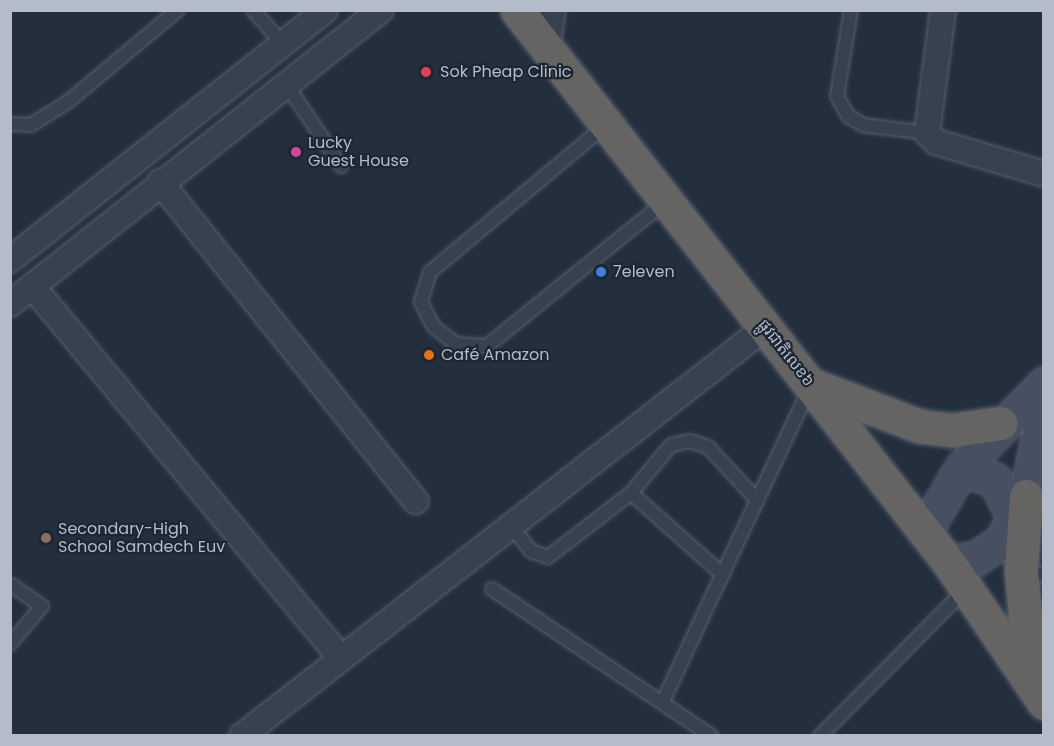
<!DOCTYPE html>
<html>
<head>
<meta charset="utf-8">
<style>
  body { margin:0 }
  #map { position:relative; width:1054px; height:746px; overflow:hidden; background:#242f3e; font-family:Poppins,"Noto Sans Khmer",sans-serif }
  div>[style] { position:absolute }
  .roads { filter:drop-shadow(0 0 2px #565f6c) drop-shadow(0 0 2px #565f6c) }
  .service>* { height:12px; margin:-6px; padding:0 6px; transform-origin:6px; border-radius:6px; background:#38414e }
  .minor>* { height:24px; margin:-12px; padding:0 12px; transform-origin:12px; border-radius:12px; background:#38414e }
  .secondary>* { height:33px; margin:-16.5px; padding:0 16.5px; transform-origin:16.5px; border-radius:16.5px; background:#465061 }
  .trunk>* { height:33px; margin:-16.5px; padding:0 16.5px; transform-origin:16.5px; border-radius:16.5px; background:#656462 }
  .dots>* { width:16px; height:16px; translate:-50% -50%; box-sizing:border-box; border:3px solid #1d2633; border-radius:50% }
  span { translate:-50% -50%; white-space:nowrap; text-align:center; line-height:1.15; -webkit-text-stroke:4.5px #1d2633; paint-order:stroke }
  .poi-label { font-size:16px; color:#b4bcc9 }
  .left { translate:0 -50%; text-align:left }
  .street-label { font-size:16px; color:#b4bcc9 }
  .frame { position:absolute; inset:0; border:12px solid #b4bcc9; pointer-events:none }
</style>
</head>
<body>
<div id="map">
  <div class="roads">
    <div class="service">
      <i style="left:253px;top:10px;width:45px;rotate:48.6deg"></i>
      <i style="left:851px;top:10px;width:87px;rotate:99.2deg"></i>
      <i style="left:837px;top:96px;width:23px;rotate:61deg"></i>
      <i style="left:848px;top:116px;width:17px;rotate:31deg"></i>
      <i style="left:863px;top:125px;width:64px;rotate:7.1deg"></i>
      <i style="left:286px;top:84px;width:99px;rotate:56.1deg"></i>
      <i style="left:10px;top:124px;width:21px;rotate:3deg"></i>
      <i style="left:31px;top:125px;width:45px;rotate:-32.3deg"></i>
      <i style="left:69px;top:101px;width:142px;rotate:-39.9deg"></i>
      <i style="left:606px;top:125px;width:229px;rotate:140.1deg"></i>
      <i style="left:430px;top:272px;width:31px;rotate:107deg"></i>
      <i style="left:421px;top:302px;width:28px;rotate:63deg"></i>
      <i style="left:434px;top:327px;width:28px;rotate:38deg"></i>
      <i style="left:456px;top:344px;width:31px;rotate:4deg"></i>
      <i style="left:487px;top:346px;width:229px;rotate:-39deg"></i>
      <i style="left:631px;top:493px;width:123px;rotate:41.7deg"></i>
      <i style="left:509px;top:523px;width:36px;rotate:52deg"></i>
      <i style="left:531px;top:551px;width:18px;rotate:19deg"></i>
      <i style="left:548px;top:557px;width:105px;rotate:-37.6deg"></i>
      <i style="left:631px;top:493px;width:62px;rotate:-50.2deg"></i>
      <i style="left:671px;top:445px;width:19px;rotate:-12deg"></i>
      <i style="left:690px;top:441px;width:19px;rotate:18deg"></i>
      <i style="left:708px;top:447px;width:72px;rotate:47.2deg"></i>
      <i style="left:1022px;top:570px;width:23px;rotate:13deg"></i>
      <i style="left:10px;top:584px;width:39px;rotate:35deg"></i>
      <i style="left:42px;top:606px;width:50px;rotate:130.1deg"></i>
      <i style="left:492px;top:589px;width:265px;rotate:33.8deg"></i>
      <i style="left:664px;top:699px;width:344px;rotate:-64.9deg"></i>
      <i style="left:820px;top:736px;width:204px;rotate:-45.2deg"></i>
    </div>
    <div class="minor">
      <i style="left:943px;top:10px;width:124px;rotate:97.4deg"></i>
      <i style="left:927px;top:133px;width:13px;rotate:45deg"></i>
      <i style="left:936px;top:142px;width:113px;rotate:16.5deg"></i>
      <i style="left:547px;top:48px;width:38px;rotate:-81deg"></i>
      <i style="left:160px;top:182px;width:409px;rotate:51.3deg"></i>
      <i style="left:10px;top:260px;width:402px;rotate:-38.4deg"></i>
      <i style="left:32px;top:286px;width:484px;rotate:50.3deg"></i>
      <i style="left:10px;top:304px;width:473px;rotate:-38.4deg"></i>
      <i style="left:242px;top:736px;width:665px;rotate:-37.97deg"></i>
    </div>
    <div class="secondary">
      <i style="left:961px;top:469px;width:36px;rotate:18deg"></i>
      <i style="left:995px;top:480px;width:44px;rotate:62.9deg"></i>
      <i style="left:924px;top:532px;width:73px;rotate:-59.6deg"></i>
      <i style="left:961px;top:469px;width:119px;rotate:-45.7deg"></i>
      <i style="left:949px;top:563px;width:27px;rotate:-10deg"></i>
      <i style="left:976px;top:558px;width:30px;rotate:-33deg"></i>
      <i style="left:1001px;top:542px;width:52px;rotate:-61.5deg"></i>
      <i style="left:1026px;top:496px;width:86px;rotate:-77.9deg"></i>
    </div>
    <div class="trunk">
      <i style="left:517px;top:10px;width:702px;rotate:52deg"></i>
      <i style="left:949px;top:563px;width:169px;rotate:55.8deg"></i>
      <i style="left:812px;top:385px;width:115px;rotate:21deg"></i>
      <i style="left:919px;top:426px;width:33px;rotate:7deg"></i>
      <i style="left:952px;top:430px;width:49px;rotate:-8.1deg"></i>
      <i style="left:1026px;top:496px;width:74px;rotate:93.9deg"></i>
      <i style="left:1021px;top:570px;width:109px;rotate:84.8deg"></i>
    </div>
  </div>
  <div class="dots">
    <i style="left:426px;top:72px;background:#e0444e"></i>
    <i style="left:296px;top:152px;background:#d1479c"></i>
    <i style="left:601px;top:272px;background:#3f7fe0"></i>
    <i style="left:429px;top:355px;background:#e8710a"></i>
    <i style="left:46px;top:538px;background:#8d6e63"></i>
  </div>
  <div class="poi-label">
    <span class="left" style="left:440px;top:72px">Sok Pheap Clinic</span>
    <span class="left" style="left:308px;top:152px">Lucky<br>Guest House</span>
    <span class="left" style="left:613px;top:272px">7eleven</span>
    <span class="left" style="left:441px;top:355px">Café Amazon</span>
    <span class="left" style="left:58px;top:538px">Secondary-High<br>School Samdech Euv</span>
  </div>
  <div class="street-label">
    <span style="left:786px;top:353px;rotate:52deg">ផ្លូវជាតិលេខ៦</span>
  </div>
  <div class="frame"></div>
</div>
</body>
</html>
